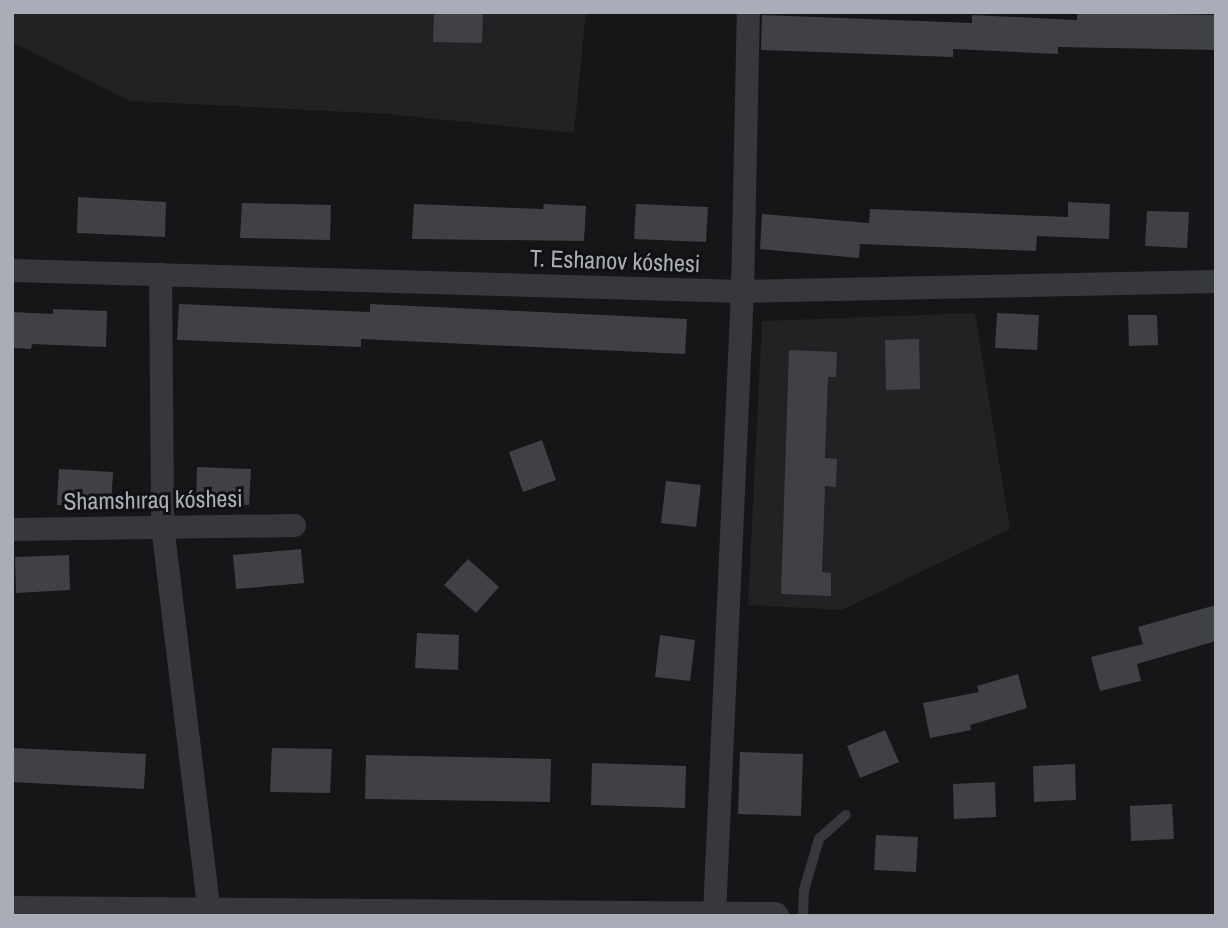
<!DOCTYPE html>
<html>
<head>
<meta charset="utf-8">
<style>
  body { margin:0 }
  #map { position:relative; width:1228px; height:928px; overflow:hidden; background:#161618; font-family:"Archivo Narrow",sans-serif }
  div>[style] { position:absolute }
  .built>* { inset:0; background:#222225 }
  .building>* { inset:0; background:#404145 }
  .service>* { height:10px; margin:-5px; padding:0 5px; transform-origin:5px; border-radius:5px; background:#37383d }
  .minor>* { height:23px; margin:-11.5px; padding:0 11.5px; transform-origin:11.5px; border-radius:11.5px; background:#37383d }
  .tertiary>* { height:28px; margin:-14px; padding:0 14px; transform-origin:14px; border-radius:14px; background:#37383d }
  span { translate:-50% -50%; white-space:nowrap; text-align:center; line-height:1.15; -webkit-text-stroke:6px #111113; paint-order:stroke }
  .street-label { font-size:24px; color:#a8adb8 }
  .frame { position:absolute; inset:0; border:14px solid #a8adb8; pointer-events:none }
</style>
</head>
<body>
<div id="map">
  <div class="built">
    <i style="clip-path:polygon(12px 12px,586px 12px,574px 133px,388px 114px,130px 101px,12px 42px)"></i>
    <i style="clip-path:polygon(975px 313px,1010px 529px,842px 610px,748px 605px,762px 321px)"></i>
  </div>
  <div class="building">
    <i style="clip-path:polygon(434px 12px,483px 12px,482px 43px,433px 42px)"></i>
    <i style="clip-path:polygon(1077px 12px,1216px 15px,1216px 50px,1058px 47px,1058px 54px,953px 49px,953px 57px,761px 50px,762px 15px,972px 23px,972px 15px,1077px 20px)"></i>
    <i style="clip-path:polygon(78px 197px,166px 202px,165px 237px,77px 233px)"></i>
    <i style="clip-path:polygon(1068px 202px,1110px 204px,1109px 239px,1037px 236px,1036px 251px,860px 244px,859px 258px,760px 249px,762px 214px,869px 223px,870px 209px,1068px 217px)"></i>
    <i style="clip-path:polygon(242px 203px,331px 205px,330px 240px,240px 238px)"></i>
    <i style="clip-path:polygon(414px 204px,543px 209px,544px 204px,586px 206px,584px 241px,412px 239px)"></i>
    <i style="clip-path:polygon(636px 204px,708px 207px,706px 242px,634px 239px)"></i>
    <i style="clip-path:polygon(1147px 211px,1189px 212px,1187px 248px,1145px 246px)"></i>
    <i style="clip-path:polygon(179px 304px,370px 312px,370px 304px,687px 319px,685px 354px,361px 339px,361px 347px,177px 340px)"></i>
    <i style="clip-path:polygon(53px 309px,107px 311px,106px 347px,32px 344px,31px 349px,12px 348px,12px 312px,53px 314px)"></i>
    <i style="clip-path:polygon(997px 313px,1039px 315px,1037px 350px,995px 348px)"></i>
    <i style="clip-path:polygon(1128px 315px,1157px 315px,1158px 345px,1129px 346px)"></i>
    <i style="clip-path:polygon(919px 339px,920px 389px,886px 390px,885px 340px)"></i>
    <i style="clip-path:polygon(789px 350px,837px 352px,836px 377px,828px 377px,825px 458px,837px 459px,836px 487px,825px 486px,822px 572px,831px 573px,831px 596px,781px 594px)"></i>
    <i style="clip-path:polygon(542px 440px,556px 480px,523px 492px,509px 452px)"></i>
    <i style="clip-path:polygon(197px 467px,251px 469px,249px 505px,196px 503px)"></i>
    <i style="clip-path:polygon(59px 469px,113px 472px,111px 507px,57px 505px)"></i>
    <i style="clip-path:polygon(666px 481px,701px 485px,696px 527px,661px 523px)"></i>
    <i style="clip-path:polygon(301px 549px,304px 583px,236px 589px,233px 555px)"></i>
    <i style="clip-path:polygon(69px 555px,70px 590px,16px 593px,15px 557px)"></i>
    <i style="clip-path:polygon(468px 559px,499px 587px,476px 613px,444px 585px)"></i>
    <i style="clip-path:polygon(1216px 605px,1216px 641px,1137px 664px,1141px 681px,1100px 691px,1091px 657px,1143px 644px,1138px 627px)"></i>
    <i style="clip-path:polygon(417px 633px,459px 635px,458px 670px,415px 668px)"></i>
    <i style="clip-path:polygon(660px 635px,695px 640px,690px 681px,655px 677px)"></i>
    <i style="clip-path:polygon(1018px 674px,1027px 708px,970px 725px,971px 730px,930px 738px,923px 703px,979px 692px,977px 686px)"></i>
    <i style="clip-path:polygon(885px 730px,899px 762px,860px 778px,847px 746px)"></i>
    <i style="clip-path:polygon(12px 748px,146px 754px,144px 789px,12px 782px)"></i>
    <i style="clip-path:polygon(272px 748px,332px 749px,330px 793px,270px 792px)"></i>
    <i style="clip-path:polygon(740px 752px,803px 754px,801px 816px,738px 814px)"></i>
    <i style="clip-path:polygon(366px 755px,551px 759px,550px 802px,365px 799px)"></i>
    <i style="clip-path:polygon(592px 763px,686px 766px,685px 808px,591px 805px)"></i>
    <i style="clip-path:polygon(1075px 764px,1076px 800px,1034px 802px,1033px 766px)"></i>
    <i style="clip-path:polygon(995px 782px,996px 817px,954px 819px,953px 784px)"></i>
    <i style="clip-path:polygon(1172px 804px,1174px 839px,1131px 841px,1130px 806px)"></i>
    <i style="clip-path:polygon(876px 835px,918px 837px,916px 872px,874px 870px)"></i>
  </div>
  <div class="service">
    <i style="left:803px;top:916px;width:26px;rotate:-88deg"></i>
    <i style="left:804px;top:890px;width:53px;rotate:-73.6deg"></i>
    <i style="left:819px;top:839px;width:36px;rotate:-42deg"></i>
  </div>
  <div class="minor">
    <i style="left:12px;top:270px;width:730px;rotate:1.65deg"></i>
    <i style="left:742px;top:291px;width:474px;rotate:-1.2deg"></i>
    <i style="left:160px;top:274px;width:251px;rotate:89.5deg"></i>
    <i style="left:162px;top:525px;width:394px;rotate:83.1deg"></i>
    <i style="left:12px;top:529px;width:282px;rotate:-0.8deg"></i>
    <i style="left:714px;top:914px;width:624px;rotate:-87.43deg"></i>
    <i style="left:742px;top:291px;width:279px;rotate:-88.8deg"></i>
  </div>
  <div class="tertiary">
    <i style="left:12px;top:910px;width:763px;rotate:0.45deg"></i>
  </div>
  <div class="street-label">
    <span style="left:615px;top:261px;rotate:2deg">T. Eshanov kóshesi</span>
    <span style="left:153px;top:500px;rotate:-1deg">Shamshıraq kóshesi</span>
  </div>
  <div class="frame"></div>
</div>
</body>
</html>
